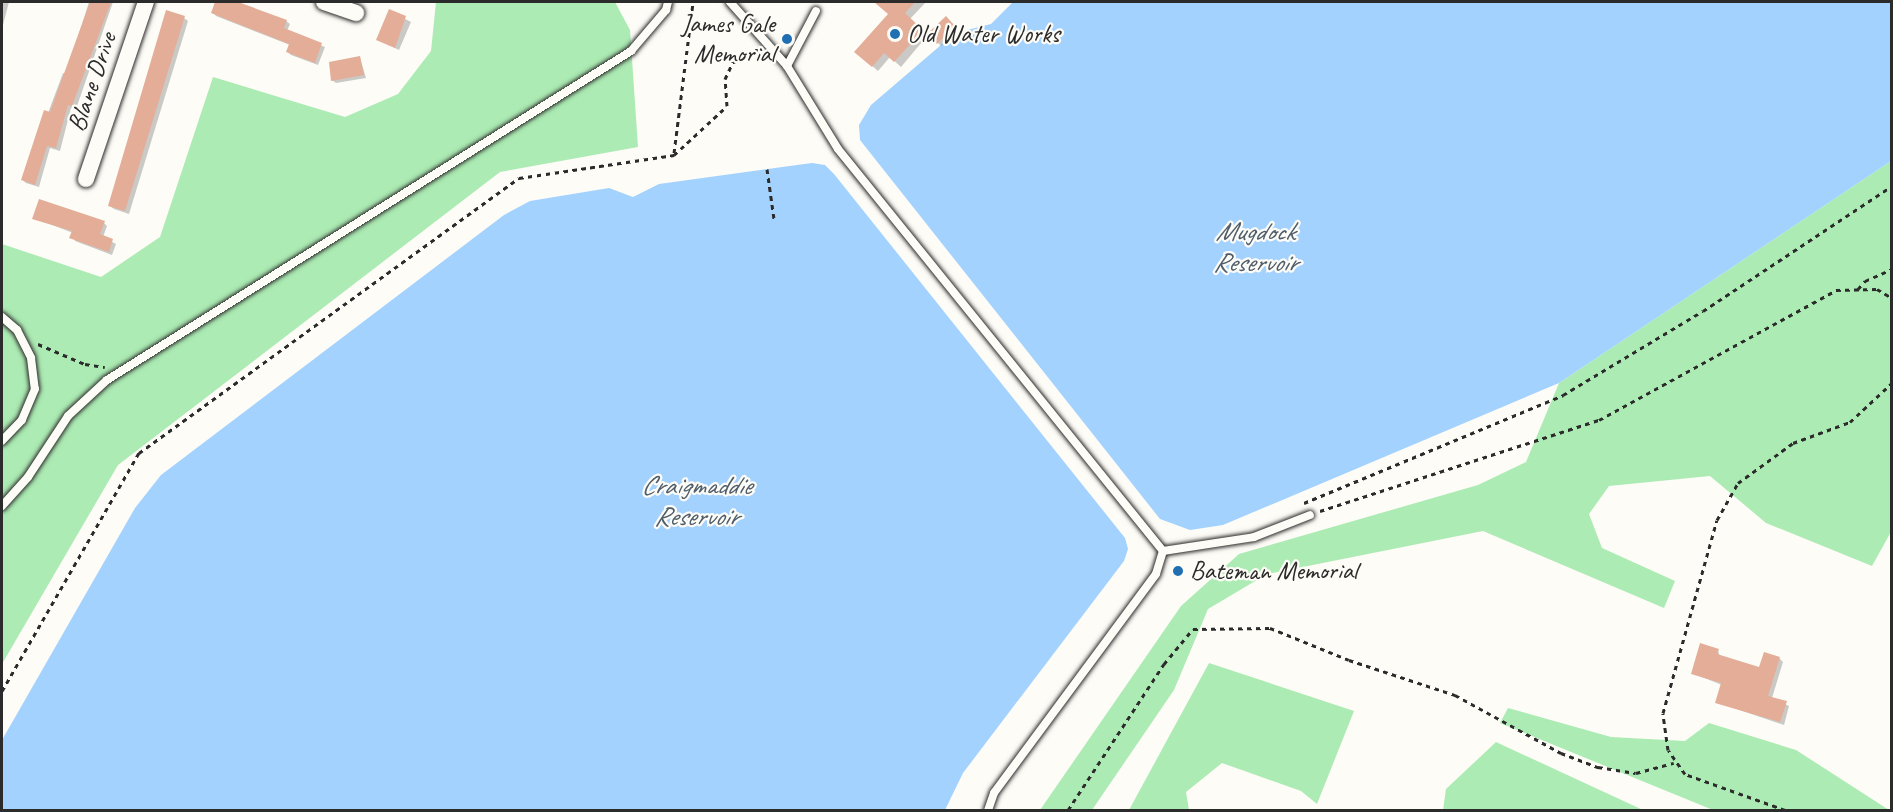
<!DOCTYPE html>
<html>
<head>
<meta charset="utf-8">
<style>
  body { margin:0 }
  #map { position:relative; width:1893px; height:812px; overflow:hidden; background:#fdfcf7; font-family:Caveat,sans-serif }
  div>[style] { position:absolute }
  .green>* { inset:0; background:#acebb3 }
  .water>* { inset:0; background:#a3d2fe }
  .shadow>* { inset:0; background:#0003 }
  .building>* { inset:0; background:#e3ad98 }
  .path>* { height:3px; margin-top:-1.5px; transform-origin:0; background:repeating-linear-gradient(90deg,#2b2b2b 0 4.5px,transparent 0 9px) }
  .roads { filter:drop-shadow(0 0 2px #2b2b2b) drop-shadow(0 0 2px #2b2b2b) }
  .lane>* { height:8px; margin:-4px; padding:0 4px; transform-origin:4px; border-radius:4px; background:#fdfcf7 }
  .street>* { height:16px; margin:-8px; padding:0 8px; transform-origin:8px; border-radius:8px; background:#fdfcf7 }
  .dots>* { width:16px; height:16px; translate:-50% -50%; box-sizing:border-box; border:3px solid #fdfcf7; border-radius:50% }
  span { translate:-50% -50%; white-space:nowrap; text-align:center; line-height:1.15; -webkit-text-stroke:4.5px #fdfcf7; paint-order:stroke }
  .poi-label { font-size:26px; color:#2b2b2b }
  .right { translate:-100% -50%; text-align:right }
  .left { translate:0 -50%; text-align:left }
  .street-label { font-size:26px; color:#2b2b2b }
  .water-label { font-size:27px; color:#4f5d6a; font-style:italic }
  .frame { position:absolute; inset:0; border:3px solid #2b2b2b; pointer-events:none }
</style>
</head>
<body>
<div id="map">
  <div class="green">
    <i style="clip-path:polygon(436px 2px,615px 2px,630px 30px,638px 147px,500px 172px,118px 465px,2px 664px,2px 244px,101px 277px,160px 237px,213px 77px,345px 117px,398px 94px,431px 51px)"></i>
    <i style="clip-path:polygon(1891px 161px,1892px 530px,1872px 566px,1766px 523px,1710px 476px,1609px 486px,1589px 514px,1602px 548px,1675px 581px,1664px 608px,1483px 531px,1267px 574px,1208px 609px,1174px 690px,1092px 810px,1040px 810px,1181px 606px,1239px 554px,1478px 485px,1526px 462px,1559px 383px)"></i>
    <i style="clip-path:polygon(1209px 663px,1354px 711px,1317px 804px,1301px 791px,1222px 763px,1186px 792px,1189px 810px,1129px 810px)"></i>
    <i style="clip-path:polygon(1508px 708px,1611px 737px,1685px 741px,1709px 723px,1796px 750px,1889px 810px,1713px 810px,1500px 723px)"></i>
    <i style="clip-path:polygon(1496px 742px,1643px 810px,1443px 810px,1446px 789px)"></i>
  </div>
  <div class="water">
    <i style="clip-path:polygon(1013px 2px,1891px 2px,1891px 161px,1559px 383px,1223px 525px,1190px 530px,1160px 519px,860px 140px,859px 125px,871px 105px,955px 33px,991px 24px)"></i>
    <i style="clip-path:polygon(812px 163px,825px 165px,834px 174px,1125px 538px,1128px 549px,1124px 561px,963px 773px,945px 810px,2px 810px,2px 740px,135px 508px,161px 475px,504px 215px,530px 201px,609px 188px,633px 197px,659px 184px)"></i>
  </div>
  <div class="shadow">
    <i style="clip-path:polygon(2px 2px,9px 2px,2px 29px)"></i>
    <i style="clip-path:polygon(89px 2px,113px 2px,76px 109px,71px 108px,60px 151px,50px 148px,39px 187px,26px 183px,23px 180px,63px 73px,66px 74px)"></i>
    <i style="clip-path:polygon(217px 2px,234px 2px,286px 21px,290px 24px,287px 31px,325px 47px,318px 65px,291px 55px,288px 52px,290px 45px,216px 16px,213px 12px)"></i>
    <i style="clip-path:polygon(887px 2px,926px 2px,909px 20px,927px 36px,901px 67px,890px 57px,878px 71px,862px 57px,890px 14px,882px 7px)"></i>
    <i style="clip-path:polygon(390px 11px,411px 22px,399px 50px,378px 40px)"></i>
    <i style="clip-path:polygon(184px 18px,188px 21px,129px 214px,114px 209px,110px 206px)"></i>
    <i style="clip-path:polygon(946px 18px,957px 30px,941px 46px,929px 34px)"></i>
    <i style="clip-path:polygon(360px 58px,366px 78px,336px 83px,332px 80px)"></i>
    <i style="clip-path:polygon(34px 218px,104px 223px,107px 226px,103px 237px,116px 244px,112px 255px,75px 241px,73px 233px)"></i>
    <i style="clip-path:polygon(1718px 650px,1720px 657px,1760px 669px,1779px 658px,1783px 662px,1772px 698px,1789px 706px,1784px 725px,1716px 702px,1722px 685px,1692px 673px)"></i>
  </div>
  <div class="building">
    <i style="clip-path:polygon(90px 2px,111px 2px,72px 106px,68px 105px,56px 148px,47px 146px,35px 185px,21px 180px,44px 110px,50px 112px)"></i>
    <i style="clip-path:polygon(215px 2px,238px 2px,287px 20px,284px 28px,322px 43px,315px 63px,286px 52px,289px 44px,211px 13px)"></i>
    <i style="clip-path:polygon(874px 2px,915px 2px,905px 13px,923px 30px,894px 62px,884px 53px,872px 67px,854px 52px,888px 14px)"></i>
    <i style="clip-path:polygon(389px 9px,406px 16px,395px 48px,376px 40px)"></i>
    <i style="clip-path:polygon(166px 10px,185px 16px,125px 211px,108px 206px)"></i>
    <i style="clip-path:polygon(946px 16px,955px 26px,937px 44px,927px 34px)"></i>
    <i style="clip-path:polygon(360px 56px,364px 75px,331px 81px,329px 62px)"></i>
    <i style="clip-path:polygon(39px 199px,105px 221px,100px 234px,113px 239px,109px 252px,69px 238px,72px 231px,32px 219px)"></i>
    <i style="clip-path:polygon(1700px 643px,1719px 649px,1717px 654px,1759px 667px,1764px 652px,1780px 657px,1768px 696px,1787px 701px,1780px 722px,1715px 703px,1721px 683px,1691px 674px)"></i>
  </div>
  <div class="path">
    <i style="left:674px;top:153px;width:152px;rotate:-82.8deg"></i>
    <i style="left:767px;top:169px;width:50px;rotate:82deg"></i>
    <i style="left:1858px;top:289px;width:11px;rotate:-49deg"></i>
    <i style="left:1865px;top:281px;width:30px;rotate:-24deg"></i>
    <i style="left:38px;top:344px;width:51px;rotate:23.1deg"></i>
    <i style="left:85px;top:364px;width:20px;rotate:9deg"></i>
    <i style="left:1304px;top:503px;width:281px;rotate:-22.6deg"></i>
    <i style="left:1563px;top:395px;width:163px;rotate:-31deg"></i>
    <i style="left:1703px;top:311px;width:227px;rotate:-33.5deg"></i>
    <i style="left:1320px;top:511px;width:293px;rotate:-18.1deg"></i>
    <i style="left:1599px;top:420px;width:270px;rotate:-28.7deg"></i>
    <i style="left:1836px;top:290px;width:41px;rotate:-1.4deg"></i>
    <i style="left:1877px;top:289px;width:17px;rotate:31deg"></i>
    <i style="left:2px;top:691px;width:275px;rotate:-60.1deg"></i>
    <i style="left:139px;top:453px;width:469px;rotate:-35.9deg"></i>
    <i style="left:519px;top:178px;width:157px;rotate:-8.4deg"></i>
    <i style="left:674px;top:155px;width:72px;rotate:-42.8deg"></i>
    <i style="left:727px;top:106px;width:27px;rotate:-94deg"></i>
    <i style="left:725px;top:79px;width:19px;rotate:-65deg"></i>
    <i style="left:733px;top:62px;width:25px;rotate:-21deg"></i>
    <i style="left:756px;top:53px;width:5px;rotate:-79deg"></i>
    <i style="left:1068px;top:810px;width:175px;rotate:-56.7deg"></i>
    <i style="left:1164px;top:664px;width:45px;rotate:-50.4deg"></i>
    <i style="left:1193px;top:629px;width:77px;rotate:-0.7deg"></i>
    <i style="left:1270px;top:628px;width:85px;rotate:22.1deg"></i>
    <i style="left:1349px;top:660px;width:112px;rotate:18.3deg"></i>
    <i style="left:1455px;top:695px;width:121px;rotate:28.7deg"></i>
    <i style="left:1561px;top:753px;width:40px;rotate:21deg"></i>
    <i style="left:1598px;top:767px;width:38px;rotate:9deg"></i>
    <i style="left:1636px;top:773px;width:39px;rotate:-15deg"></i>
    <i style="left:1785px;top:810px;width:106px;rotate:-160.2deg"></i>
    <i style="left:1685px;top:774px;width:29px;rotate:-125deg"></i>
    <i style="left:1668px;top:750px;width:37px;rotate:-98deg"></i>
    <i style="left:1663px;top:713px;width:200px;rotate:-74.4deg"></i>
    <i style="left:1717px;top:520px;width:43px;rotate:-60.4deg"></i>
    <i style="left:1738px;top:483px;width:68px;rotate:-36deg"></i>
    <i style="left:1793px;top:443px;width:61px;rotate:-20.2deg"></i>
    <i style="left:1850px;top:422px;width:57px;rotate:-42.9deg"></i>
  </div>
  <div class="roads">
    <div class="lane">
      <i style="left:730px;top:2px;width:86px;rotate:48.3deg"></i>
      <i style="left:787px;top:66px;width:97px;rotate:58.4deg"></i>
      <i style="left:838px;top:149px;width:517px;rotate:51.05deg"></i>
      <i style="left:1163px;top:551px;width:24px;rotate:107deg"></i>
      <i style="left:1156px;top:574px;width:272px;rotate:126.5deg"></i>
      <i style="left:994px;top:793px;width:18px;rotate:109deg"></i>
      <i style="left:787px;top:66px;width:62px;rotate:-62.2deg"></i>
      <i style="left:2px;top:317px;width:20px;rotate:41deg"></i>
      <i style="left:17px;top:330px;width:31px;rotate:63deg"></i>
      <i style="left:31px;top:358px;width:31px;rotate:83deg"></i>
      <i style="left:35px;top:389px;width:34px;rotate:113deg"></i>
      <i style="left:22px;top:420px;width:29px;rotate:134deg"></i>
      <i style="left:2px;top:506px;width:39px;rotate:-48deg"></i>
      <i style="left:28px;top:477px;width:73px;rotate:-56.7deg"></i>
      <i style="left:68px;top:416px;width:53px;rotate:-42.7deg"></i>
      <i style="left:107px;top:380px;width:619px;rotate:-32.12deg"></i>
      <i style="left:631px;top:51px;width:54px;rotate:-49.5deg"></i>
      <i style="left:666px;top:10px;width:8px;rotate:-76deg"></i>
      <i style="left:1163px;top:551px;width:92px;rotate:-8.7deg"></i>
      <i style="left:1254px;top:537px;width:60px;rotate:-21.4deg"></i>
    </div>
    <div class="street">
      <i style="left:324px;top:2px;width:34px;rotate:19deg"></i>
      <i style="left:86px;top:179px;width:187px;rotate:-71.3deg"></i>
    </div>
  </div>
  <div class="dots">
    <i style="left:895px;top:34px;background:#1f6fb2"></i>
    <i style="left:787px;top:39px;background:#1f6fb2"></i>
    <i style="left:1178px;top:571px;background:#1f6fb2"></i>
  </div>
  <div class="poi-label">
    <span class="right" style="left:775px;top:39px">James Gale<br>Memorial</span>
    <span class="left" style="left:907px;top:34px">Old Water Works</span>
    <span class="left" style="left:1190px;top:571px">Bateman Memorial</span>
  </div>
  <div class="street-label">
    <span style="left:92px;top:82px;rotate:-71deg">Blane Drive</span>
  </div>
  <div class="water-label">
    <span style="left:1255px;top:247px">Mugdock<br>Reservoir</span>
    <span style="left:696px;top:501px">Craigmaddie<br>Reservoir</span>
  </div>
  <div class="frame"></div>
</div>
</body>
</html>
